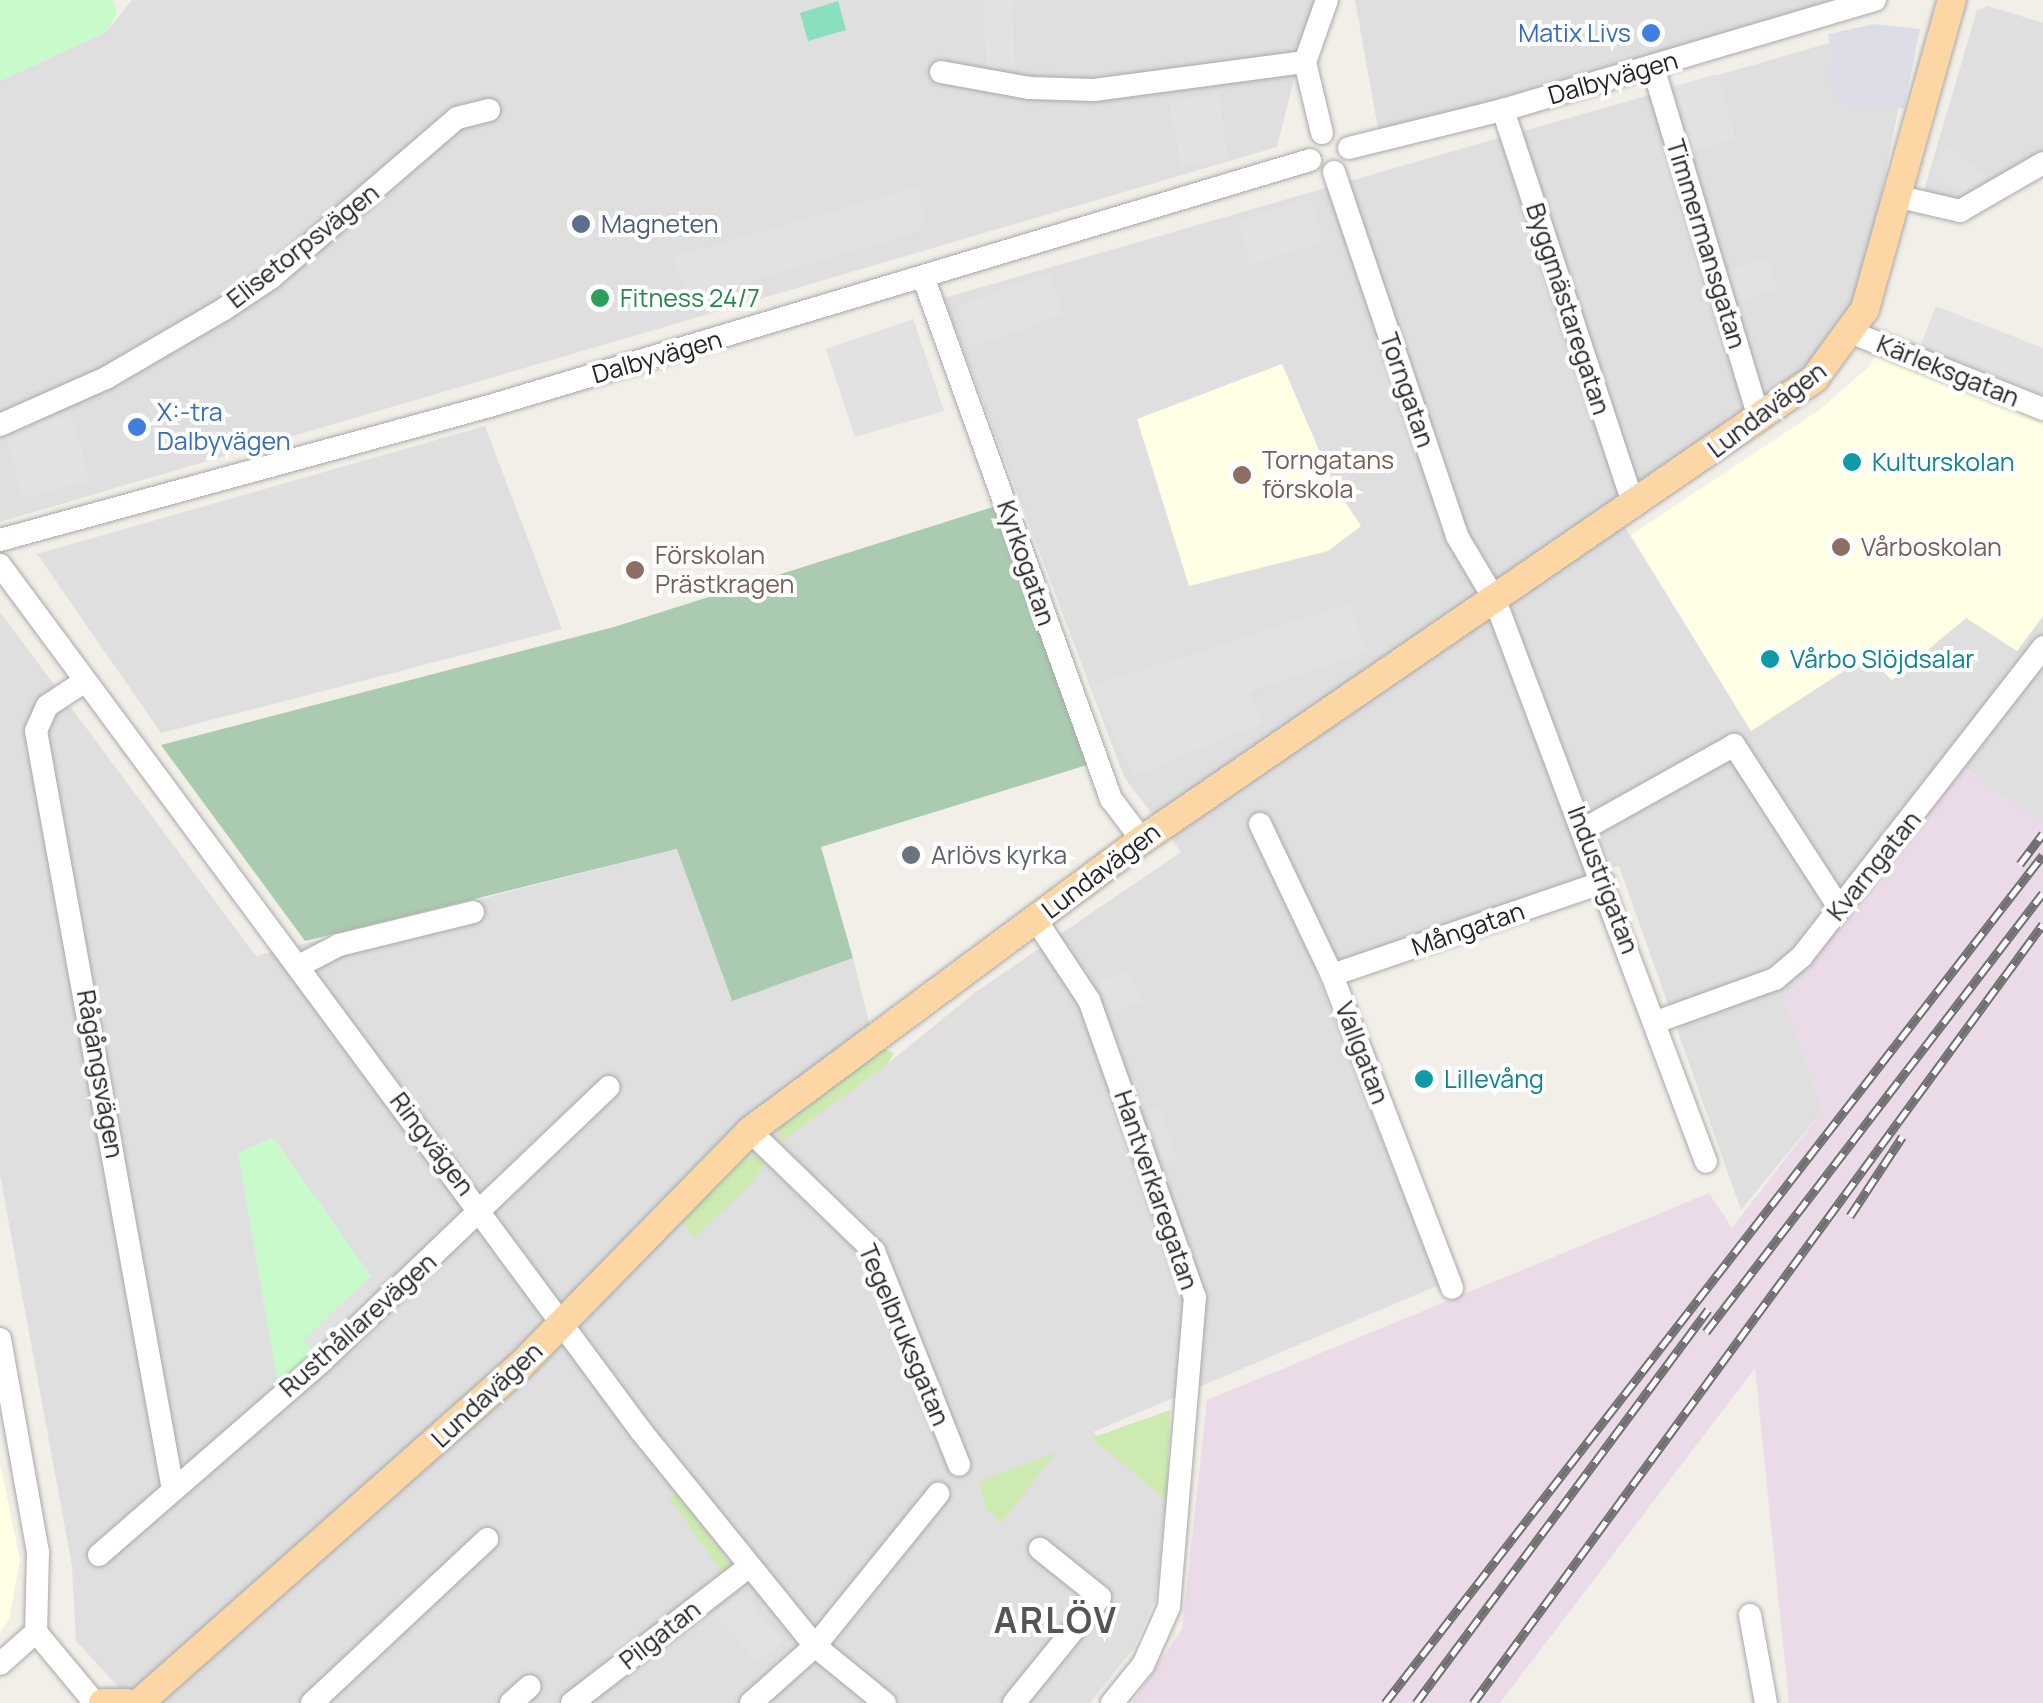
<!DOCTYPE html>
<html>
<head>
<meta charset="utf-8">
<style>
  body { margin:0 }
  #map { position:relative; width:2043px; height:1703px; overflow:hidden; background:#f2efe9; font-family:Manrope,sans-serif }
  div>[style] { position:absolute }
  .residential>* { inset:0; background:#e0dfdf }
  .industrial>* { inset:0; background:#ebdbe8 }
  .education>* { inset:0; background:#ffffe5 }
  .grass>* { inset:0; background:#cdebb0 }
  .cemetery>* { inset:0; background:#aacbaf }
  .park>* { inset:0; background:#c8facc }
  .pitch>* { inset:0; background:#88e0be }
  .parking>* { inset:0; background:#e2e2e2 }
  .plaza>* { inset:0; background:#dddde8 }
  .roads { filter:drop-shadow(0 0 2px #a9a9a9) drop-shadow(0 0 2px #a9a9a9) }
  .minor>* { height:22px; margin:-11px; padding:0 11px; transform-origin:11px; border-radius:11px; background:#fff }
  .major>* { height:28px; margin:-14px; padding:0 14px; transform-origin:14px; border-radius:14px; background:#fcd6a4 }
  .rail>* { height:9px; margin-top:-4.5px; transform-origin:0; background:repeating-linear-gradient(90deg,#fff 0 15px,#707070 0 30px); box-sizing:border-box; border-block:2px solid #707070 }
  .dots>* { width:28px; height:28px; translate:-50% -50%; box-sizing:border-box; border:5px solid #fff; border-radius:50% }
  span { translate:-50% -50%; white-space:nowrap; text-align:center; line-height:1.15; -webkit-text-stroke:8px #fff; paint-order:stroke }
  .shop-label { font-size:25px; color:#366cbe }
  .right { translate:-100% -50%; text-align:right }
  .left { translate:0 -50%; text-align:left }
  .street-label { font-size:25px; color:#222 }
  .service-label { font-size:25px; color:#4e5e75 }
  .leisure-label { font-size:25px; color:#27864d }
  .education-label { font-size:25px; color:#785e54 }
  .culture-label { font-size:25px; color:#0d838f }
  .worship-label { font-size:25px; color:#5b616d }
  .district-label { font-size:35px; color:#555; font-weight:700; letter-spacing:2.5px }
</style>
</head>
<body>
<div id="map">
  <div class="residential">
    <i style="clip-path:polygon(132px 0,1314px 0,1277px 147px,0 522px,0 81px,106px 32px)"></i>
    <i style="clip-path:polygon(1355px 0,1834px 0,1379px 134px)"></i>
    <i style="clip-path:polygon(1989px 6px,2043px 23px,2043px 156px,1966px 204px,1923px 194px,1977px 10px)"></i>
    <i style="clip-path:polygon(1850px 37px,1890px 46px,1902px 91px,1853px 333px,1619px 518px,1751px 731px,1867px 656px,1892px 680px,1966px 617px,2017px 651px,2043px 616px,2043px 818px,2039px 823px,1963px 767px,1823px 1110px,1741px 1210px,1619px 866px,1315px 970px,1439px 1285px,1093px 1432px,1167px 1492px,1156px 1597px,1134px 1648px,1090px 1703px,133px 1703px,76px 1641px,72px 1566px,0 1175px,0 612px,256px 956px,678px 849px,731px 1000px,853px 958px,881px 1069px,977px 991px,1181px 852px,1124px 777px,944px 298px)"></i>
    <i style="clip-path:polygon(485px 426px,562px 629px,161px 733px,37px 554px)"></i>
  </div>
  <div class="industrial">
    <i style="clip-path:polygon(1962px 767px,2039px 822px,2043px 818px,2043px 1703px,1789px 1703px,1755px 1368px,1500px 1703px,1132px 1703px,1182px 1629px,1207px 1400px,1709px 1193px,1732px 1228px,1823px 1110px,1783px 1000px)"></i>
  </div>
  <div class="education">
    <i style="clip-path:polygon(1880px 344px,2043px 409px,2043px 616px,2017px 651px,1966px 618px,1892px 680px,1867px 656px,1751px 731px,1631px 535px,1818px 411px,1870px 366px)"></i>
    <i style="clip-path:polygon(1282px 364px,1334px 485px,1361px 526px,1328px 551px,1189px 586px,1137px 419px)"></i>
    <i style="clip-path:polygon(0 1463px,20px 1560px,9px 1619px,0 1633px)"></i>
  </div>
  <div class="grass">
    <i style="clip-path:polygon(883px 1048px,894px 1053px,888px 1064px,779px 1143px,780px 1128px)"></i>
    <i style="clip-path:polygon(758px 1155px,768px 1158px,753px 1181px,694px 1238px,681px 1220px,744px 1159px)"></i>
    <i style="clip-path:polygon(1170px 1410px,1167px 1500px,1091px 1438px)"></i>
    <i style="clip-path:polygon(1056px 1452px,1001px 1523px,986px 1508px,979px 1482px)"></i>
    <i style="clip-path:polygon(676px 1492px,730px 1565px,726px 1577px,669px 1498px)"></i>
  </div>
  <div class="cemetery">
    <i style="clip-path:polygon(996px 506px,1087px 765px,821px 847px,853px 958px,732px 1001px,677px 849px,305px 941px,161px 745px,614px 627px)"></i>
  </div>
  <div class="park">
    <i style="clip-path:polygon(0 0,113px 0,117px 13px,106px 32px,0 81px)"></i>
    <i style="clip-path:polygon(273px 1137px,371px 1276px,304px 1340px,323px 1360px,280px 1397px,238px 1153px)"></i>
  </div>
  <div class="pitch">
    <i style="clip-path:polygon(838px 1px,846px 30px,808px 41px,800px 13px)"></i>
  </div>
  <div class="parking">
    <i style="clip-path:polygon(984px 0,1012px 0,1015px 67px,986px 68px)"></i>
    <i style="clip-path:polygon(1717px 74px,1736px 139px,1690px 152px,1671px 87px)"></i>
    <i style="clip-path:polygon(1218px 93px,1228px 159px,1181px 167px,1169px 101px)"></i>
    <i style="clip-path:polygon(1949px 147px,1986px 177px,1967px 199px,1931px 169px)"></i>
    <i style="clip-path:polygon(916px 187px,928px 229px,687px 300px,674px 257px)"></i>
    <i style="clip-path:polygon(1310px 198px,1323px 242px,1251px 265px,1237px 221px)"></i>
    <i style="clip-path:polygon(1767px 257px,1778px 288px,1733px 304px,1722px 272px)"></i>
    <i style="clip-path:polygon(1049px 273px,1064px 314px,972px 347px,957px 306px)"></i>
    <i style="clip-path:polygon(1936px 306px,2043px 348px,2043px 395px,1920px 347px)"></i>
    <i style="clip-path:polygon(913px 319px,944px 411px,855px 437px,826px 349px)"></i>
    <i style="clip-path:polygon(70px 411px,90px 480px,23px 499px,4px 430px)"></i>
    <i style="clip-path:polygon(1349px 604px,1367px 652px,1250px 692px,1262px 723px,1134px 776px,1091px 686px)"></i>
    <i style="clip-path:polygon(1128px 971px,1144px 1001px,1110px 1012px,1099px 981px)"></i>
    <i style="clip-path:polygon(1159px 1107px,1177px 1157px,1164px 1161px,1146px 1111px)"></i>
    <i style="clip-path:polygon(362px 1284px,381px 1305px,323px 1360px,303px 1340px)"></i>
    <i style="clip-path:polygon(741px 1592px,782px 1642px,757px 1663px,715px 1613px)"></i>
  </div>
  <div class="plaza">
    <i style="clip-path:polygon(1874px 24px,1920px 29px,1904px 108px,1845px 107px,1831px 98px,1826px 69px,1834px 63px,1828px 34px)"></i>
  </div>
  <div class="roads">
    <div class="minor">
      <i style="left:1653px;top:67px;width:368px;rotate:73.2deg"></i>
      <i style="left:941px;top:72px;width:89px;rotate:10.3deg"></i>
      <i style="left:1029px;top:88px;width:65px;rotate:1.8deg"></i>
      <i style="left:1094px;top:90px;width:213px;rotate:-7.6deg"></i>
      <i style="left:1503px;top:110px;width:417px;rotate:71.7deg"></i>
      <i style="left:1322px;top:133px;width:73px;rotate:-103.5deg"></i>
      <i style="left:1305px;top:62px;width:66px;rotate:-70.5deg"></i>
      <i style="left:1349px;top:148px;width:159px;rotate:-13.9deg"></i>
      <i style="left:1503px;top:110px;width:388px;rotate:-16.5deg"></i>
      <i style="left:1334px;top:172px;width:384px;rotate:71.3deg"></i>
      <i style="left:1457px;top:536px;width:74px;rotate:59.3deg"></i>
      <i style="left:1495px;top:600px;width:600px;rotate:69.42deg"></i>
      <i style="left:1900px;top:197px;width:62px;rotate:13.1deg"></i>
      <i style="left:1960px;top:211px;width:96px;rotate:-30deg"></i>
      <i style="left:924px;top:279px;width:553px;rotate:70.22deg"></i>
      <i style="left:1111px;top:799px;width:51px;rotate:52.9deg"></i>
      <i style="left:1853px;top:333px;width:205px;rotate:21.8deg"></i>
      <i style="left:0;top:425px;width:116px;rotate:-23.9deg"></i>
      <i style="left:106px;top:378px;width:137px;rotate:-30.3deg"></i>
      <i style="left:224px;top:309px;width:56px;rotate:-33.4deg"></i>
      <i style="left:271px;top:278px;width:245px;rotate:-40.7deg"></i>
      <i style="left:457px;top:118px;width:33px;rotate:-14deg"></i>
      <i style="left:0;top:540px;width:511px;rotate:-15.31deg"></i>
      <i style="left:493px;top:405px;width:853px;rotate:-16.69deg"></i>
      <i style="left:0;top:565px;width:1077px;rotate:53.49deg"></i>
      <i style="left:641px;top:1431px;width:277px;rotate:51deg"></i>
      <i style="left:815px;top:1646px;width:90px;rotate:39.2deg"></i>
      <i style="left:85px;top:681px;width:45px;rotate:146.7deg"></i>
      <i style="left:47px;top:706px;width:27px;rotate:114deg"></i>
      <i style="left:36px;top:731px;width:771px;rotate:79.77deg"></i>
      <i style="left:1260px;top:824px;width:167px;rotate:64.5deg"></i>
      <i style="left:1332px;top:975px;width:335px;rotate:69deg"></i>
      <i style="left:1584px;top:829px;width:172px;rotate:-29.2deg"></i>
      <i style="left:1734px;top:745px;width:195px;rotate:57.1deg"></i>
      <i style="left:1036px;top:920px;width:96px;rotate:56.5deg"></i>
      <i style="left:1089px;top:1000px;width:315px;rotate:70.4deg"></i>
      <i style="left:1195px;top:1297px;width:311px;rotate:94.8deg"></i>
      <i style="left:1169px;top:1607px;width:64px;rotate:114.1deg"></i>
      <i style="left:1143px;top:1665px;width:49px;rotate:129.2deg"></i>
      <i style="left:299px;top:966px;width:45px;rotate:-27.7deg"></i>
      <i style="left:339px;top:945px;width:138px;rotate:-13.8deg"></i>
      <i style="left:1332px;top:975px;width:287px;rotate:-18.9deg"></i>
      <i style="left:1656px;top:1022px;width:127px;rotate:-19.9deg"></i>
      <i style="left:1775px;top:979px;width:35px;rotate:-40deg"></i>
      <i style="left:1802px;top:956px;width:392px;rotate:-52deg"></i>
      <i style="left:750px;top:1131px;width:173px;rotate:44.1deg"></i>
      <i style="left:874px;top:1251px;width:230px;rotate:68.3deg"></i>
      <i style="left:0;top:1339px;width:216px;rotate:79.9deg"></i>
      <i style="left:38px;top:1552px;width:80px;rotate:91.4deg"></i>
      <i style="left:36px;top:1632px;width:92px;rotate:50.3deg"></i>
      <i style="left:99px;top:1555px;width:297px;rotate:-41deg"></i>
      <i style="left:323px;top:1360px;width:395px;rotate:-43.7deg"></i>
      <i style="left:1750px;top:1615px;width:89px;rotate:79.7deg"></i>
      <i style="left:0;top:1664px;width:48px;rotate:-41.6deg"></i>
      <i style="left:312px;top:1703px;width:240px;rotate:-43.1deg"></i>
      <i style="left:511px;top:1703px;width:25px;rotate:-42deg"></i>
      <i style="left:572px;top:1703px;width:221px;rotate:-37.6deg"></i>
      <i style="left:751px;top:1703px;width:86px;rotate:-41.7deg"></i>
      <i style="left:815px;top:1646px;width:196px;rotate:-51deg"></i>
      <i style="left:1014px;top:1703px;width:136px;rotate:-50.9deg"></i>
      <i style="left:1100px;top:1597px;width:77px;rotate:-141.3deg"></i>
    </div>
    <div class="major">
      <i style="left:103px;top:1703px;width:24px"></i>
      <i style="left:139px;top:1703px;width:509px;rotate:-41.49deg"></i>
      <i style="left:520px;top:1366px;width:329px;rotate:-45.6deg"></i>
      <i style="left:750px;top:1131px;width:488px;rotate:-36.6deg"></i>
      <i style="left:1142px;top:840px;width:815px;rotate:-34.45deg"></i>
      <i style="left:1814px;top:379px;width:87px;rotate:-53.9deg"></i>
      <i style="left:1865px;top:309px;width:321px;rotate:-74.3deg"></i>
    </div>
  </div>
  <div class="rail">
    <i style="left:2020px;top:864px;width:38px;rotate:-53deg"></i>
    <i style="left:1850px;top:1216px;width:95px;rotate:-56.6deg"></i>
    <i style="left:1706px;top:1332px;width:553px;rotate:-52.49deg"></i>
    <i style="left:1385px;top:1703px;width:1073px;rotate:-52.19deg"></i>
    <i style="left:1416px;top:1703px;width:490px;rotate:-53.4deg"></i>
    <i style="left:1473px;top:1703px;width:965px;rotate:-53.81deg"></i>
  </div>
  <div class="dots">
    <i style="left:1651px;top:33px;background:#3f7fe0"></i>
    <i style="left:581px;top:224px;background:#5c6f8a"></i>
    <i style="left:600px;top:298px;background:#2e9e5b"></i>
    <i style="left:137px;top:427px;background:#3f7fe0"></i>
    <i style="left:1852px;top:462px;background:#0f9aa8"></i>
    <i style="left:1242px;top:475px;background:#8d6e63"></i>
    <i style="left:1841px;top:547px;background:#8d6e63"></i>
    <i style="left:635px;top:570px;background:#8d6e63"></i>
    <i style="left:1770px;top:659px;background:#0f9aa8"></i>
    <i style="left:911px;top:855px;background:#6b7280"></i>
    <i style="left:1424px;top:1079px;background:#0f9aa8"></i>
  </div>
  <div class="shop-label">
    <span class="right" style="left:1631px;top:33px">Matix Livs</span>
    <span class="left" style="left:157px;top:427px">X:-tra<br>Dalbyvägen</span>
  </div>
  <div class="street-label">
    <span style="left:1613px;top:78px;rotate:-16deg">Dalbyvägen</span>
    <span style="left:1706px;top:244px;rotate:73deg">Timmermansgatan</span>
    <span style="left:303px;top:246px;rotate:-38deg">Elisetorpsvägen</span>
    <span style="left:1568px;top:309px;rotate:72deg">Byggmästaregatan</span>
    <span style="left:657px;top:357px;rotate:-16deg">Dalbyvägen</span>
    <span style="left:1948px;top:371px;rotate:22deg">Kärleksgatan</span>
    <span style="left:1407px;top:390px;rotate:71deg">Torngatan</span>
    <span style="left:1767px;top:410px;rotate:-37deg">Lundavägen</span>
    <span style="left:1026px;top:563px;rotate:71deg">Kyrkogatan</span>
    <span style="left:1874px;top:866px;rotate:-51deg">Kvarngatan</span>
    <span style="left:1101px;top:871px;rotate:-37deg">Lundavägen</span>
    <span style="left:1603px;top:880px;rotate:69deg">Industrigatan</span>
    <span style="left:1468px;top:929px;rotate:-19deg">Mångatan</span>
    <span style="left:1362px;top:1053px;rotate:69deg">Vallgatan</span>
    <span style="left:100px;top:1074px;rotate:80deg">Rågångsvägen</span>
    <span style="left:432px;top:1144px;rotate:53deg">Ringvägen</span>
    <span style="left:1156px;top:1190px;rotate:71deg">Hantverkaregatan</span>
    <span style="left:358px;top:1325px;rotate:-42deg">Rusthållarevägen</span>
    <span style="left:904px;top:1335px;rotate:67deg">Tegelbruksgatan</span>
    <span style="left:487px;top:1395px;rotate:-43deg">Lundavägen</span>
    <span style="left:660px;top:1635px;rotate:-38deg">Pilgatan</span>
  </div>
  <div class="service-label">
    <span class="left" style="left:601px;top:224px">Magneten</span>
  </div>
  <div class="leisure-label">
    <span class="left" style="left:620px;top:298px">Fitness 24/7</span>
  </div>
  <div class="education-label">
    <span class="left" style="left:1262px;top:475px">Torngatans<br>förskola</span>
    <span class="left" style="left:1861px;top:547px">Vårboskolan</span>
    <span class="left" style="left:655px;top:570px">Förskolan<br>Prästkragen</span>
  </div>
  <div class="culture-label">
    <span class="left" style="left:1872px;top:462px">Kulturskolan</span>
    <span class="left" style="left:1790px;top:659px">Vårbo Slöjdsalar</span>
    <span class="left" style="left:1444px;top:1079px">Lillevång</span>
  </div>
  <div class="worship-label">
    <span class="left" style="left:931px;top:855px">Arlövs kyrka</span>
  </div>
  <div class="district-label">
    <span style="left:1056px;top:1620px">ARLÖV</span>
  </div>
</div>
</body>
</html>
